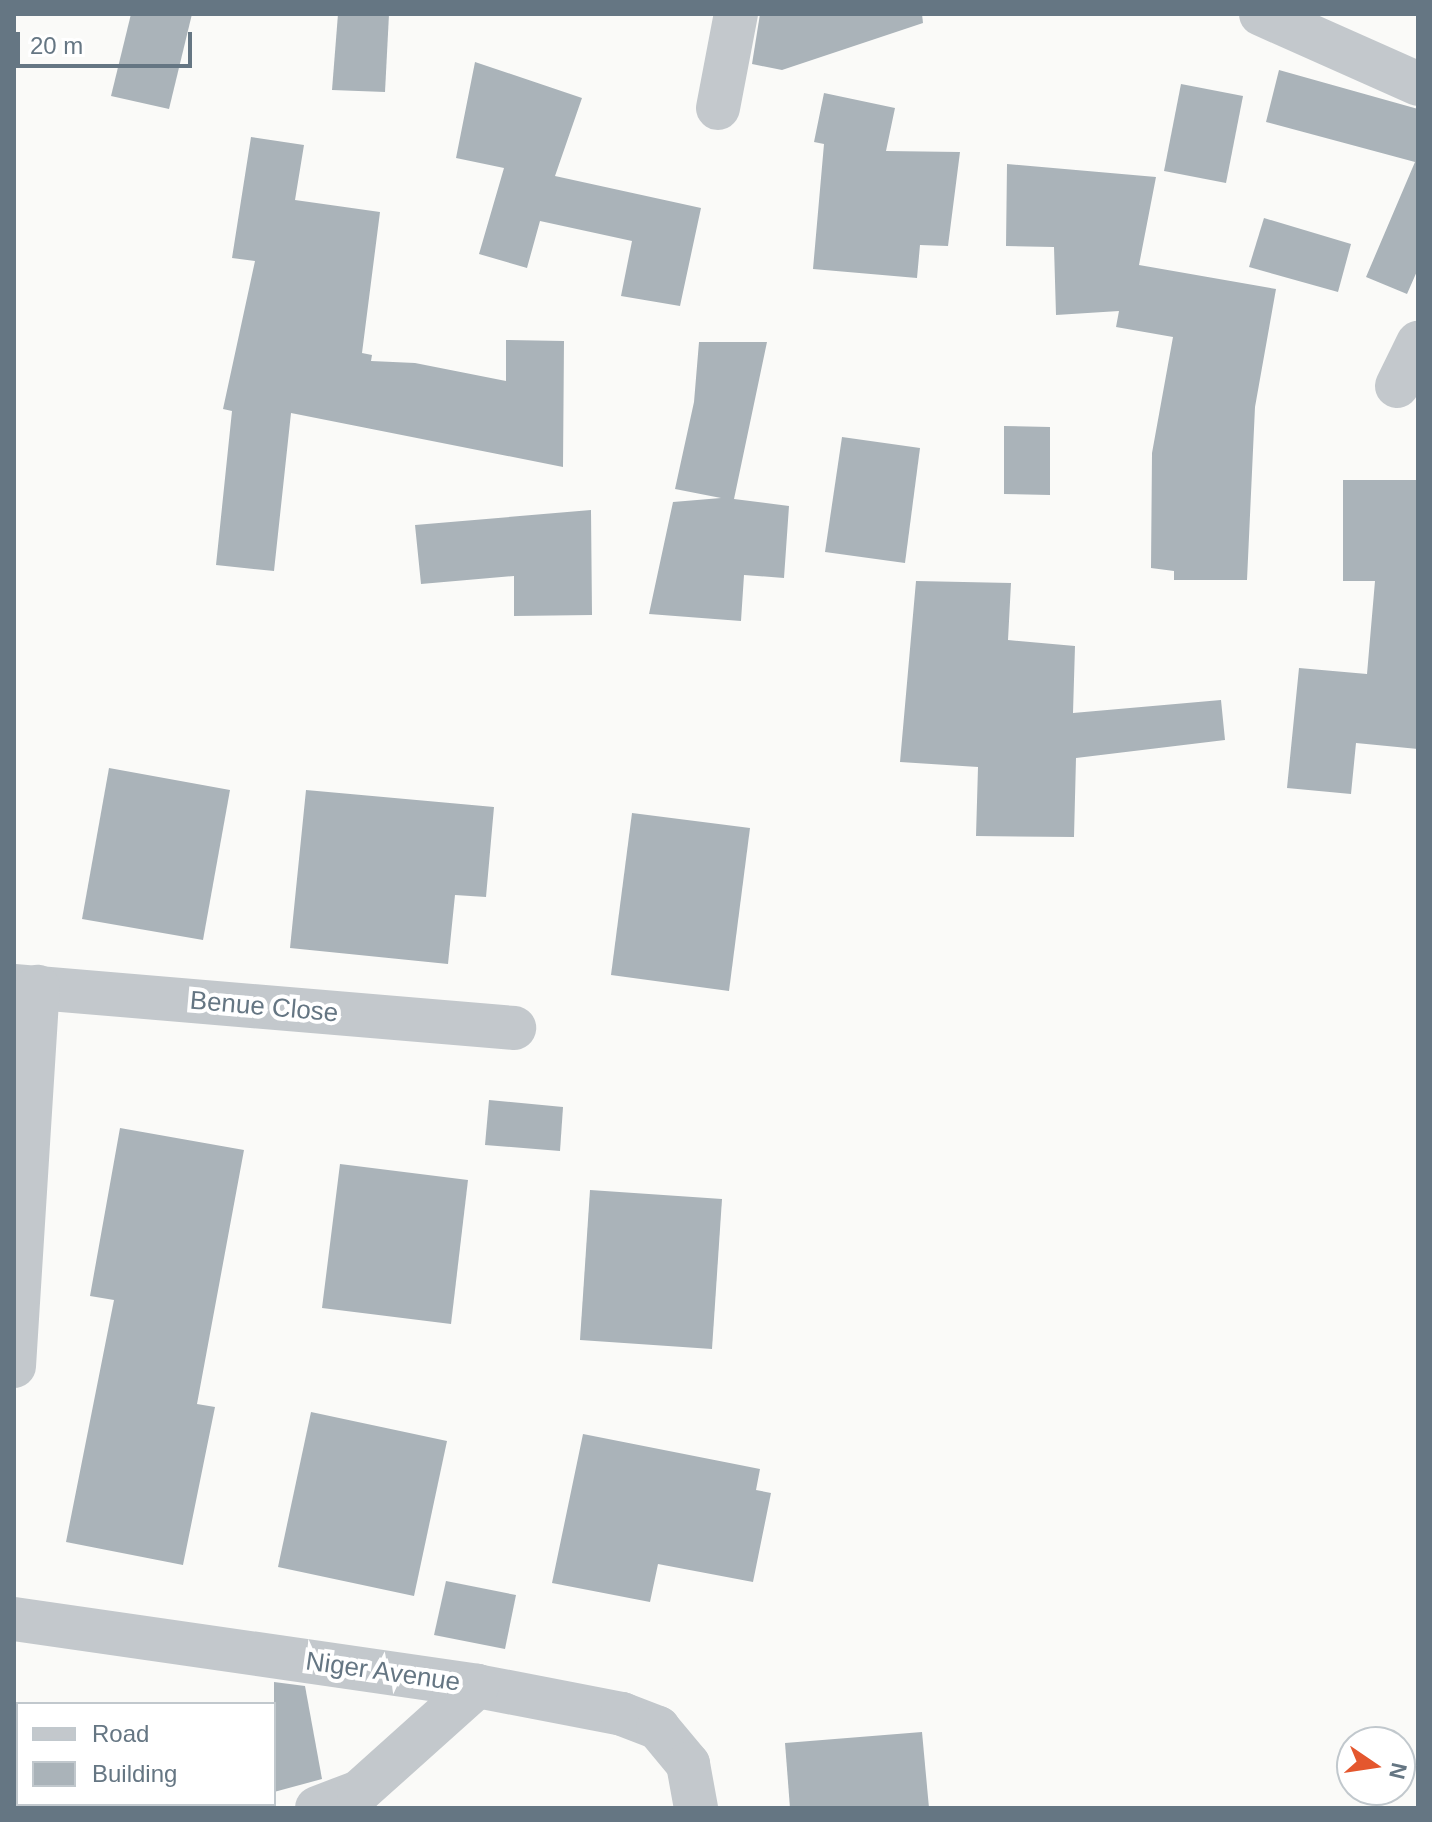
<!DOCTYPE html>
<html>
<head>
<meta charset="utf-8">
<style>
  body { margin:0 }
  #map { position:relative; width:1432px; height:1822px; overflow:hidden; background:#fafaf8; font-family:Arial,sans-serif }
  div>[style] { position:absolute }
  .building>* { inset:0; background:#aab3b9 }
  .minor>* { height:44px; margin:-22px; padding:0 22px; transform-origin:22px; border-radius:22px; background:#c3c8cc }
  span { translate:-50% -50%; white-space:nowrap; text-align:center; line-height:1.15; -webkit-text-stroke:8px #fff; paint-order:stroke }
  .street-label { font-size:26px; color:#657683 }
  .frame { position:absolute; inset:0; border:16px solid #657683; pointer-events:none }
  .legend { position:absolute; left:16px; top:1702px; width:260px; height:104px; box-sizing:border-box; background:#fff; border:2px solid #c1c8cd; margin:0; padding:10px 14px; list-style:none; font-size:24px; color:#657683 }
  .legend li { display:flex; align-items:center; gap:16px; height:40px }
  .legend b { width:40px; border:2px solid #c1c8cd }
  .north { position:absolute; left:1336px; top:1726px; width:80px; height:80px; box-sizing:border-box; background:#fff; border:2px solid #c1c8cd; border-radius:50%; rotate:103deg; font-size:22px; font-weight:700; line-height:32px; text-align:center; color:#657683 }
  .north::after { content:''; display:block; margin:auto; width:28px; height:36px; background:#e4572e; clip-path:polygon(50% 0,100% 100%,50% 72%,0 100%) }
  .scale { position:absolute; left:16px; top:32px; width:176px; height:36px; box-sizing:border-box; border:4px solid #657683; border-top:0; padding-left:10px; font-size:24px; line-height:28px; white-space:nowrap; color:#657683; -webkit-text-stroke:6px #fff; paint-order:stroke }
</style>
</head>
<body>
<div id="map">
  <div class="building">
    <i style="clip-path:polygon(131px 14px,192px 14px,169px 109px,111px 96px)"></i>
    <i style="clip-path:polygon(338px 14px,389px 14px,385px 92px,332px 90px)"></i>
    <i style="clip-path:polygon(760px 14px,922px 14px,923px 23px,782px 70px,752px 64px)"></i>
    <i style="clip-path:polygon(475px 62px,582px 98px,555px 176px,701px 208px,680px 306px,621px 296px,632px 241px,540px 221px,527px 268px,479px 254px,504px 168px,456px 158px)"></i>
    <i style="clip-path:polygon(1279px 70px,1418px 109px,1418px 269px,1407px 294px,1366px 277px,1415px 162px,1266px 122px)"></i>
    <i style="clip-path:polygon(1181px 84px,1243px 96px,1226px 183px,1164px 171px)"></i>
    <i style="clip-path:polygon(824px 93px,895px 108px,886px 151px,960px 152px,948px 246px,920px 245px,917px 278px,813px 269px,824px 144px,814px 142px)"></i>
    <i style="clip-path:polygon(251px 137px,304px 145px,295px 200px,380px 212px,362px 353px,372px 355px,371px 361px,415px 363px,506px 381px,506px 340px,564px 341px,563px 467px,291px 413px,274px 571px,216px 565px,232px 411px,223px 409px,255px 261px,232px 258px)"></i>
    <i style="clip-path:polygon(1007px 164px,1156px 177px,1139px 265px,1276px 289px,1255px 407px,1247px 580px,1174px 580px,1174px 571px,1151px 568px,1152px 453px,1173px 337px,1116px 327px,1119px 311px,1056px 315px,1054px 247px,1006px 246px)"></i>
    <i style="clip-path:polygon(1264px 218px,1351px 244px,1338px 292px,1249px 267px)"></i>
    <i style="clip-path:polygon(699px 342px,767px 342px,734px 499px,789px 506px,784px 578px,744px 575px,741px 621px,649px 614px,673px 502px,721px 498px,675px 489px,694px 402px)"></i>
    <i style="clip-path:polygon(1004px 426px,1050px 427px,1050px 495px,1004px 494px)"></i>
    <i style="clip-path:polygon(842px 437px,920px 448px,905px 563px,825px 552px)"></i>
    <i style="clip-path:polygon(1343px 480px,1418px 480px,1418px 749px,1356px 743px,1351px 794px,1287px 788px,1299px 668px,1367px 674px,1375px 581px,1343px 581px)"></i>
    <i style="clip-path:polygon(591px 510px,592px 615px,514px 616px,514px 576px,421px 584px,415px 525px)"></i>
    <i style="clip-path:polygon(916px 581px,1011px 583px,1008px 640px,1075px 646px,1073px 713px,1221px 700px,1225px 740px,1076px 758px,1074px 837px,976px 836px,978px 767px,900px 762px)"></i>
    <i style="clip-path:polygon(109px 768px,230px 790px,203px 940px,82px 919px)"></i>
    <i style="clip-path:polygon(306px 790px,494px 807px,486px 897px,455px 895px,448px 964px,290px 948px)"></i>
    <i style="clip-path:polygon(632px 813px,750px 828px,729px 991px,611px 975px)"></i>
    <i style="clip-path:polygon(489px 1100px,563px 1107px,560px 1151px,485px 1145px)"></i>
    <i style="clip-path:polygon(120px 1128px,244px 1150px,197px 1404px,215px 1407px,183px 1565px,66px 1542px,114px 1300px,90px 1296px)"></i>
    <i style="clip-path:polygon(340px 1164px,468px 1180px,451px 1324px,322px 1308px)"></i>
    <i style="clip-path:polygon(590px 1190px,722px 1199px,712px 1349px,580px 1340px)"></i>
    <i style="clip-path:polygon(311px 1412px,447px 1441px,414px 1596px,278px 1567px)"></i>
    <i style="clip-path:polygon(583px 1434px,760px 1469px,756px 1490px,771px 1493px,753px 1582px,658px 1564px,650px 1602px,552px 1583px)"></i>
    <i style="clip-path:polygon(446px 1581px,516px 1595px,505px 1649px,434px 1635px)"></i>
    <i style="clip-path:polygon(274px 1682px,305px 1686px,322px 1779px,274px 1792px)"></i>
    <i style="clip-path:polygon(922px 1732px,929px 1808px,790px 1808px,785px 1743px)"></i>
  </div>
  <div class="minor">
    <i style="left:1261px;top:14px;width:172px;rotate:24deg"></i>
    <i style="left:718px;top:108px;width:96px;rotate:-79.2deg"></i>
    <i style="left:1397px;top:386px;width:48px;rotate:-64deg"></i>
    <i style="left:14px;top:986px;width:502px;rotate:4.8deg"></i>
    <i style="left:14px;top:1366px;width:380px;rotate:-86.4deg"></i>
    <i style="left:14px;top:1619px;width:468px;rotate:8.2deg"></i>
    <i style="left:477px;top:1686px;width:148px;rotate:10.9deg"></i>
    <i style="left:622px;top:1714px;width:39px;rotate:21deg"></i>
    <i style="left:658px;top:1728px;width:47px;rotate:50.2deg"></i>
    <i style="left:688px;top:1764px;width:45px;rotate:79.7deg"></i>
    <i style="left:317px;top:1808px;width:45px;rotate:-20.9deg"></i>
    <i style="left:359px;top:1792px;width:159px;rotate:-41.9deg"></i>
  </div>
  <div class="street-label">
    <span style="left:264px;top:1007px;rotate:5deg">Benue Close</span>
    <span style="left:383px;top:1672px;rotate:8deg">Niger Avenue</span>
  </div>
  <div class="frame"></div>
  <ul class="legend">
  <li><b style="height:10px;background:#c3c8cc"></b>Road</li>
  <li><b style="height:22px;background:#aab3b9"></b>Building</li>
  </ul>
  <div class="north">N</div>
  <div class="scale">20 m</div>
</div>
</body>
</html>
